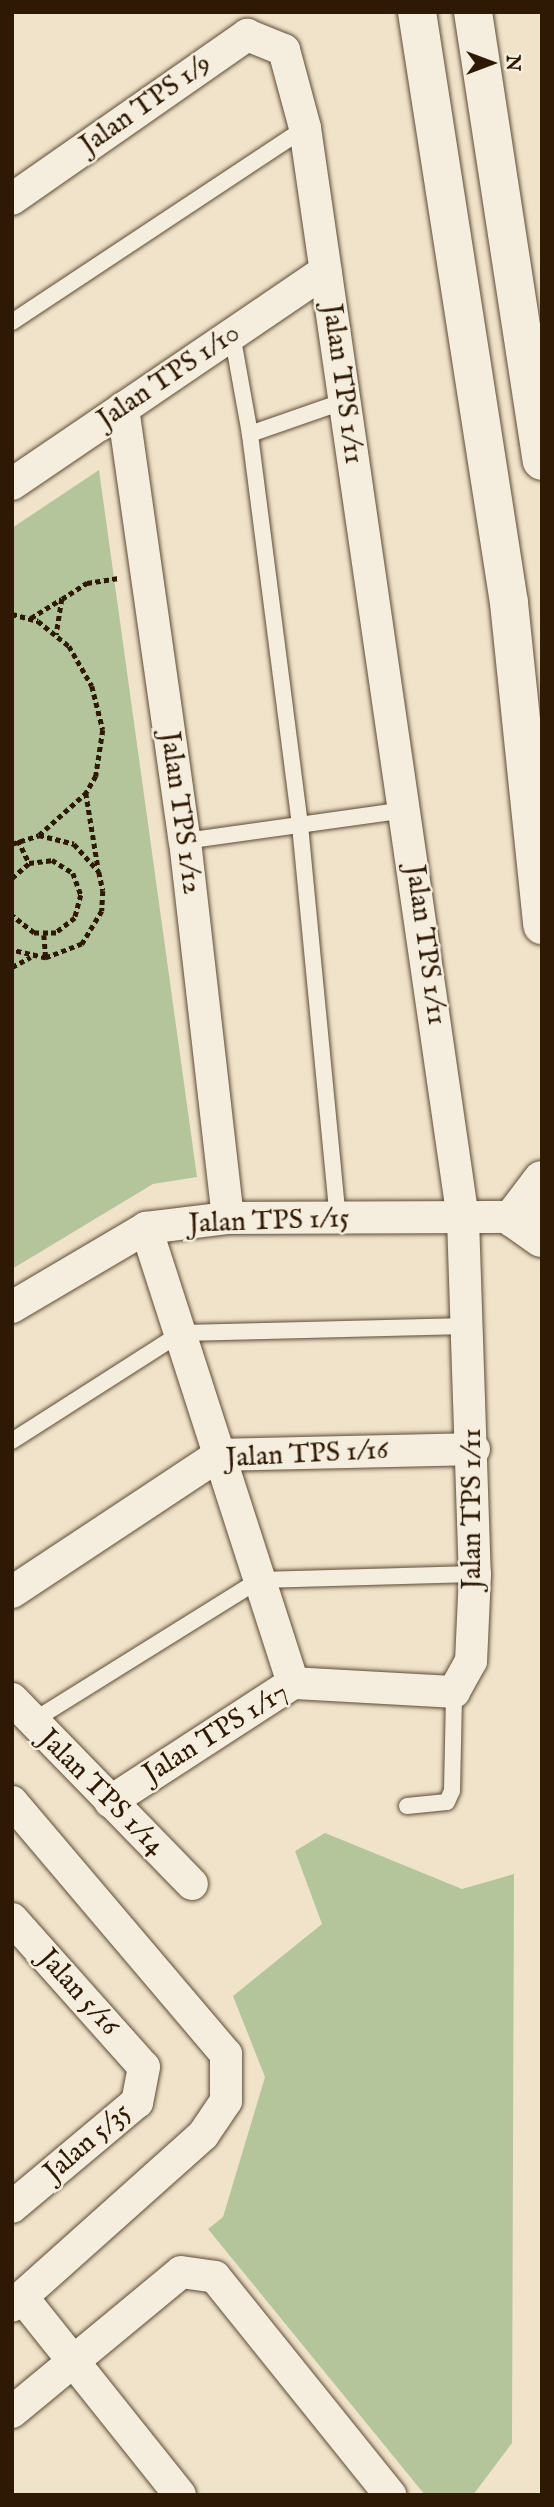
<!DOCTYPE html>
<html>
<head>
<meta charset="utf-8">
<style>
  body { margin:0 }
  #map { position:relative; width:554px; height:2507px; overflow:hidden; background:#f0e3ca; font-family:"IM FELL English",serif }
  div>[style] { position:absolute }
  .green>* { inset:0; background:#b4c59b }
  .path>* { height:4.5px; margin-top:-2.25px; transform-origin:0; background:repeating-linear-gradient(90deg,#2e1a04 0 5px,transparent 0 8.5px) }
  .roads { filter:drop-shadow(0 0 2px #5e4c36) drop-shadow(0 0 2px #5e4c36) }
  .lane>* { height:16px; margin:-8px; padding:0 8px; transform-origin:8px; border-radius:8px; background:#f5eddd }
  .street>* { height:32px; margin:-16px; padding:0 16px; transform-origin:16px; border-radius:16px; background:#f5eddd }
  .secondary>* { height:38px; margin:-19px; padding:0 19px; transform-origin:19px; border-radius:19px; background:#f5eddd }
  span { translate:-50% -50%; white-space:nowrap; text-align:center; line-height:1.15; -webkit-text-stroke:5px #f5eddd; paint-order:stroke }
  .street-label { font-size:28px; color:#2e1a04 }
  .frame { position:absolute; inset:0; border:14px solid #2e1a04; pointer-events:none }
  .north { position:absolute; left:456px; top:28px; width:70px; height:70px; -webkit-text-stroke:5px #f5eddd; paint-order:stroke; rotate:90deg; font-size:19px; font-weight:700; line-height:28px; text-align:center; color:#2e1a04 }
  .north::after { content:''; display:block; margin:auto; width:24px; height:32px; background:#2e1a04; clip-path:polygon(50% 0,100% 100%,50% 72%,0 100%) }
</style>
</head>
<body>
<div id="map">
  <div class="green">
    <i style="clip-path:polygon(99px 470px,197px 1177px,153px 1184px,12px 1269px,12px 528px)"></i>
    <i style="clip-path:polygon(325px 1833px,462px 1889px,514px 1874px,512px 2443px,473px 2495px,425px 2495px,208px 2229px,223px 2217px,265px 2077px,233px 1996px,322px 1924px,295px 1851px)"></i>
  </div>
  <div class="path">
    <i style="left:62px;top:599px;width:30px;rotate:-33deg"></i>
    <i style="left:87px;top:583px;width:32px;rotate:-9deg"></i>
    <i style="left:12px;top:614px;width:27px;rotate:15deg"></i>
    <i style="left:38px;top:621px;width:40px;rotate:39deg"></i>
    <i style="left:69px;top:646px;width:46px;rotate:60.1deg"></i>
    <i style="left:92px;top:686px;width:45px;rotate:76deg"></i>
    <i style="left:103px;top:730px;width:47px;rotate:98.7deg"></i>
    <i style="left:96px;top:776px;width:20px;rotate:120deg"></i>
    <i style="left:31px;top:618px;width:36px;rotate:-32deg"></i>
    <i style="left:62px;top:599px;width:36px;rotate:99deg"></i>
    <i style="left:39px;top:835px;width:63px;rotate:-41.8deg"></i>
    <i style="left:86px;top:793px;width:75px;rotate:80.8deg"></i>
    <i style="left:18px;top:840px;width:25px;rotate:64deg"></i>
    <i style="left:12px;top:844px;width:28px;rotate:-18deg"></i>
    <i style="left:39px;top:835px;width:36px;rotate:14deg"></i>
    <i style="left:74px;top:844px;width:38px;rotate:48deg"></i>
    <i style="left:99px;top:872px;width:19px;rotate:78deg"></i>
    <i style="left:103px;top:891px;width:20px;rotate:93deg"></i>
    <i style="left:102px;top:911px;width:39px;rotate:121deg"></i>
    <i style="left:82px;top:944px;width:39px;rotate:159deg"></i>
    <i style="left:46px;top:958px;width:35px;rotate:-167deg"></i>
    <i style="left:12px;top:878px;width:23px;rotate:-41deg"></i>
    <i style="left:29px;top:863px;width:23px;rotate:-7deg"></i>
    <i style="left:52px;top:860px;width:25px;rotate:32deg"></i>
    <i style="left:73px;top:873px;width:23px;rotate:70deg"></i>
    <i style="left:81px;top:895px;width:24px;rotate:105deg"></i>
    <i style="left:75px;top:918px;width:24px;rotate:142deg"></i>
    <i style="left:56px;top:933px;width:22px;rotate:180deg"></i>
    <i style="left:34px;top:933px;width:28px;rotate:-142deg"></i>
    <i style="left:44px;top:935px;width:23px;rotate:85deg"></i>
    <i style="left:12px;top:967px;width:21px;rotate:-28deg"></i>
  </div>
  <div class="roads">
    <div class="lane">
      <i style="left:12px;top:322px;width:351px;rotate:-33.5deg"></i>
      <i style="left:232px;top:334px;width:102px;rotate:79.8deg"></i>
      <i style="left:185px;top:841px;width:222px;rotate:-8deg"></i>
      <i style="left:338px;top:1220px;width:397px;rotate:-95.5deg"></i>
      <i style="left:300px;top:825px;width:394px;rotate:-97.3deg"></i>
      <i style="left:250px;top:434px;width:101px;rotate:-19.2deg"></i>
      <i style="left:12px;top:1441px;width:201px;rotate:-32.6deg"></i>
      <i style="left:181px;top:1333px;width:288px;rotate:-1.4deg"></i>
      <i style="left:31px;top:1722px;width:269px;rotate:-31.9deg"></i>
      <i style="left:259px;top:1580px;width:216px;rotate:-1.6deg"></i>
      <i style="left:407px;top:1806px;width:40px;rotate:-5.7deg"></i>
      <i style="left:447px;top:1802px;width:12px;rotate:-66deg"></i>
      <i style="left:452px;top:1791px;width:99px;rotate:-88.8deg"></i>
    </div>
    <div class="street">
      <i style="left:12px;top:199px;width:287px;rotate:-34.9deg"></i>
      <i style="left:247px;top:35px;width:40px;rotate:22deg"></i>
      <i style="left:284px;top:50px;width:81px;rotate:74.9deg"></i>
      <i style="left:305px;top:128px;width:1102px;rotate:81.76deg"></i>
      <i style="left:463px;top:1219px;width:355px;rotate:88.1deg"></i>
      <i style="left:475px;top:1574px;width:87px;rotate:92.6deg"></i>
      <i style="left:471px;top:1661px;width:35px;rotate:119deg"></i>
      <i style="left:454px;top:1692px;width:161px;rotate:-176.8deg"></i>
      <i style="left:293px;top:1683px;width:218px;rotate:147deg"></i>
      <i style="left:123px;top:408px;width:437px;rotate:81.9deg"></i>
      <i style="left:185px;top:841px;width:379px;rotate:83.5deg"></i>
      <i style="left:12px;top:484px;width:379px;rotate:-34.2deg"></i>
      <i style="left:146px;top:1228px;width:478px;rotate:72.1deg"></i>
      <i style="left:12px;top:1307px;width:156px;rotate:-30.5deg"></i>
      <i style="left:146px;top:1228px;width:83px;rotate:-7deg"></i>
      <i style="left:228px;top:1218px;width:309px;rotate:-0.2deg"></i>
      <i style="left:12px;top:1592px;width:248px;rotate:-33.5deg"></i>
      <i style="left:219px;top:1455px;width:255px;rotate:-1.3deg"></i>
      <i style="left:12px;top:1699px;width:258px;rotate:45.8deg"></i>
      <i style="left:12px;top:1802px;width:331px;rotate:49.7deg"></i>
      <i style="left:226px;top:2054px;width:47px;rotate:90deg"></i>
      <i style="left:226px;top:2101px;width:41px;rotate:124.1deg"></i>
      <i style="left:203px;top:2135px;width:256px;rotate:138.2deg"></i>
      <i style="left:12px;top:1919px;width:198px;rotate:48.3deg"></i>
      <i style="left:144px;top:2067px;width:36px;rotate:101deg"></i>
      <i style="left:137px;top:2102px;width:163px;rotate:140deg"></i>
      <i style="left:22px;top:2297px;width:253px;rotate:51.4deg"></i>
      <i style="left:12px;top:2412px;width:219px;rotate:-39.6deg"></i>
      <i style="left:181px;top:2272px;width:34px;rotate:8deg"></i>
      <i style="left:215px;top:2277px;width:280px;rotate:51.2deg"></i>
    </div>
    <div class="secondary">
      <i style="left:417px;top:12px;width:598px;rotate:81.15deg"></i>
      <i style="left:509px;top:603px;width:324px;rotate:84.1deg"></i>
      <i style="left:473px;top:12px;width:454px;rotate:81.3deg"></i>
      <i style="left:542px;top:1180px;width:48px;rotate:127.3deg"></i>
      <i style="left:513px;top:1218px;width:35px;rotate:35deg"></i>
    </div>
  </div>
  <div class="street-label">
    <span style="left:146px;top:105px;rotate:-35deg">Jalan TPS 1/9</span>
    <span style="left:169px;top:377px;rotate:-34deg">Jalan TPS 1/10</span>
    <span style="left:342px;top:384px;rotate:82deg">Jalan TPS 1/11</span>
    <span style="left:180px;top:813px;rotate:82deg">Jalan TPS 1/12</span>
    <span style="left:425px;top:945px;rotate:82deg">Jalan TPS 1/11</span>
    <span style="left:269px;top:1222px;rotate:-2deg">Jalan TPS 1/15</span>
    <span style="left:307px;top:1455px;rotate:-3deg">Jalan TPS 1/16</span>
    <span style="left:473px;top:1509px;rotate:-90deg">Jalan TPS 1/11</span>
    <span style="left:216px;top:1734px;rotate:-32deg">Jalan TPS 1/17</span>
    <span style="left:101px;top:1793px;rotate:45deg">Jalan TPS 1/14</span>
    <span style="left:78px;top:1993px;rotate:48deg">Jalan 5/16</span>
    <span style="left:88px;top:2143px;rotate:-41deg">Jalan 5/35</span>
  </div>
  <div class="frame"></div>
  <div class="north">N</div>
</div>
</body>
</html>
